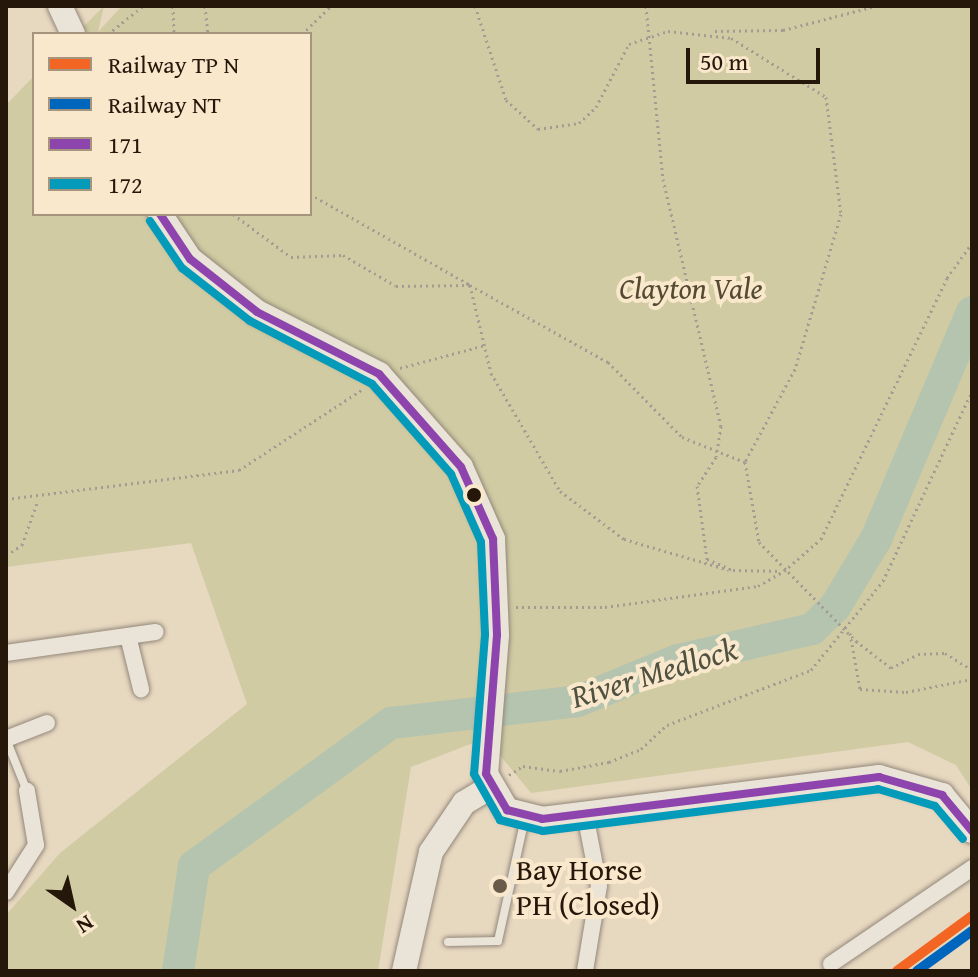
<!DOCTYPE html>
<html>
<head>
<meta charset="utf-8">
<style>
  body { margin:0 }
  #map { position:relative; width:978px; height:977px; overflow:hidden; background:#e7d8c0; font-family:"Gentium Book Plus",serif }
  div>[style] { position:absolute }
  .green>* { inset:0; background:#d0cba3 }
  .river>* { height:32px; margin:-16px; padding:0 16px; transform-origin:16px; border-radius:16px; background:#b4c4af }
  .path>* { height:3px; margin-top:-1.5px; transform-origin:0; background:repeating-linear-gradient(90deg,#a49c93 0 2px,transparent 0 6px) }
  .roads { filter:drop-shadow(0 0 2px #93887a) drop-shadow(0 0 2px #93887a) }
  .lane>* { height:8px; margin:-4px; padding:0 4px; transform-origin:4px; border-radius:4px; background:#eae3d7 }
  .street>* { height:16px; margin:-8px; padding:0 8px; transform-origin:8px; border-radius:8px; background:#eae3d7 }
  .secondary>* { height:24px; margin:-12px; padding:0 12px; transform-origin:12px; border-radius:12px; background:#eae3d7 }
  .bus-1>* { height:8px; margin:-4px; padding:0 4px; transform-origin:4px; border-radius:4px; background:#8e44ad }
  .bus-2>* { height:8px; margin:-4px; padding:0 4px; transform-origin:4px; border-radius:4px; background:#049aba }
  .rail-1>* { height:10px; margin:-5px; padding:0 5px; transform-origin:5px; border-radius:5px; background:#f26522 }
  .rail-2>* { height:10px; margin:-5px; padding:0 5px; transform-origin:5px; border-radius:5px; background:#0065bd }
  .dots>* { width:22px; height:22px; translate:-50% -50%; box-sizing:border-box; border:4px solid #fae8cc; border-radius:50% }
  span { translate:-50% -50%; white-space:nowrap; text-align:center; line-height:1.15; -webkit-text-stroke:8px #fae8cc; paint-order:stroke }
  .park-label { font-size:30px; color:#534a31; font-style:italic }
  .poi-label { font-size:30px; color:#25170a }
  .left { translate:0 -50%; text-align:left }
  .water-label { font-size:32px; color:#4f5141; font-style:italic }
  .frame { position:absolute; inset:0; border:8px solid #25170a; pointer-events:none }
  .legend { position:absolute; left:32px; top:32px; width:280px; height:184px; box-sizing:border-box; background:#fae8cc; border:2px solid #a5947e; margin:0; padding:10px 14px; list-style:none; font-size:24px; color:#25170a }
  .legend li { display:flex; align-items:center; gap:16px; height:40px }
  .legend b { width:40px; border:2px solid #a5947e }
  .north { position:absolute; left:32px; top:865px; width:80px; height:80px; -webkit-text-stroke:6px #fae8cc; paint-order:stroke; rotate:146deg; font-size:22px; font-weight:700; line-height:32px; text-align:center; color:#25170a }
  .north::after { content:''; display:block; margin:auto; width:28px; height:36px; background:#25170a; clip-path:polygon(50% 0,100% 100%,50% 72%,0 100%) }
  .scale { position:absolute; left:686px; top:48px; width:134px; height:36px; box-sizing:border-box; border:4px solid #25170a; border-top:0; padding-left:10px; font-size:24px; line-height:28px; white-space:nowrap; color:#25170a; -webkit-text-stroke:6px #fae8cc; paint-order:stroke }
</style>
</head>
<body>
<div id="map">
  <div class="green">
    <i style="clip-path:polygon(104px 6px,98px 32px,122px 6px,972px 6px,972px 790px,956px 765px,908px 742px,531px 793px,486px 738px,411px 767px,378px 971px,6px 971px,6px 915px,60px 853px,247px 704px,191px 543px,6px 567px,6px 105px,34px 76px,34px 214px,310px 214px,310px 34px,76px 34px)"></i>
  </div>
  <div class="river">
    <i style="left:178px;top:971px;width:106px;rotate:-81.3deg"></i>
    <i style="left:194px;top:866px;width:243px;rotate:-36deg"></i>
    <i style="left:391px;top:723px;width:188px;rotate:-6.7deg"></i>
    <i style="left:578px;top:701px;width:108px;rotate:-22.3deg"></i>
    <i style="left:678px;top:660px;width:138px;rotate:-13deg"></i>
    <i style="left:812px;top:629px;width:32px;rotate:-44deg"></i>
    <i style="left:835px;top:607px;width:79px;rotate:-58.9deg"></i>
    <i style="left:876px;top:539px;width:246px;rotate:-67.1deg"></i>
  </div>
  <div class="path">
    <i style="left:173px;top:6px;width:28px;rotate:88deg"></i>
    <i style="left:205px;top:6px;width:28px;rotate:84deg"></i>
    <i style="left:475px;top:6px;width:99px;rotate:71.7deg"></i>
    <i style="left:506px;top:100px;width:43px;rotate:42.2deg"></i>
    <i style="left:538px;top:129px;width:41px;rotate:-8.3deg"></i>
    <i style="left:579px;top:123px;width:23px;rotate:-43deg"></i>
    <i style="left:596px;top:107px;width:71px;rotate:-62.4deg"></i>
    <i style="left:629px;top:44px;width:41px;rotate:-18.4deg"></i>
    <i style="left:668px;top:31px;width:63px;rotate:6.3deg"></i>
    <i style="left:731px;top:38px;width:112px;rotate:31.8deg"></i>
    <i style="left:826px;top:97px;width:118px;rotate:82.7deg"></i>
    <i style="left:841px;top:214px;width:162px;rotate:106.5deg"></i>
    <i style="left:795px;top:369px;width:106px;rotate:118.3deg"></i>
    <i style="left:646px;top:6px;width:174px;rotate:84.4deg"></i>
    <i style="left:663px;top:179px;width:254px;rotate:76.8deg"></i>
    <i style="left:721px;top:426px;width:31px;rotate:99deg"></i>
    <i style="left:716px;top:457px;width:35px;rotate:123deg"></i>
    <i style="left:697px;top:486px;width:74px;rotate:82.2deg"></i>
    <i style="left:707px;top:559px;width:28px;rotate:23deg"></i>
    <i style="left:733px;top:570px;width:47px;rotate:1.2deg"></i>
    <i style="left:715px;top:31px;width:68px;rotate:-0.8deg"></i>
    <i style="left:783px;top:30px;width:96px;rotate:-14.5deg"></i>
    <i style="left:108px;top:34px;width:45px;rotate:-38.7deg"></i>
    <i style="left:302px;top:34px;width:40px;rotate:-44deg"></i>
    <i style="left:310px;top:194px;width:184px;rotate:29.6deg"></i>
    <i style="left:470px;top:285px;width:90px;rotate:76.6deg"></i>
    <i style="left:491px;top:373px;width:137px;rotate:59.7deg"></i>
    <i style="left:560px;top:491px;width:80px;rotate:36.9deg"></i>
    <i style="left:624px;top:539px;width:109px;rotate:16.4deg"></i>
    <i style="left:233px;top:214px;width:72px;rotate:36.6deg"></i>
    <i style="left:291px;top:257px;width:52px;rotate:-2.2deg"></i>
    <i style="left:343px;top:255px;width:61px;rotate:30.3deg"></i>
    <i style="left:396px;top:286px;width:74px;rotate:-0.8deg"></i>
    <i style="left:470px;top:285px;width:158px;rotate:29.2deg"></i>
    <i style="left:608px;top:362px;width:105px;rotate:45.4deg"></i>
    <i style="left:682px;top:437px;width:68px;rotate:21.6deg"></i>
    <i style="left:745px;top:462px;width:81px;rotate:80.1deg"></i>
    <i style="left:759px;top:542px;width:139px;rotate:45.6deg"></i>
    <i style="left:856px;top:641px;width:44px;rotate:37.6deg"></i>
    <i style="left:891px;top:668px;width:30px;rotate:-27deg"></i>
    <i style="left:918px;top:654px;width:27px;rotate:-2deg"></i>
    <i style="left:945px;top:653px;width:32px;rotate:32deg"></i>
    <i style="left:400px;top:368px;width:88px;rotate:-15.1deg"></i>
    <i style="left:6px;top:499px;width:235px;rotate:-7.1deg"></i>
    <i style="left:239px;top:470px;width:148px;rotate:-33.2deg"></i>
    <i style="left:6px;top:555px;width:19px;rotate:-32deg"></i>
    <i style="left:22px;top:545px;width:48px;rotate:-70.4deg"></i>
    <i style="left:516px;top:607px;width:89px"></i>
    <i style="left:605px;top:607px;width:154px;rotate:-7.8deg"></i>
    <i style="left:758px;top:586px;width:30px;rotate:-30deg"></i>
    <i style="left:784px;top:571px;width:49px;rotate:-40.9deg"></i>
    <i style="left:821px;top:539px;width:290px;rotate:-64.2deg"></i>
    <i style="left:947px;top:278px;width:43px;rotate:-54.5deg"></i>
    <i style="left:850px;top:633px;width:57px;rotate:79.9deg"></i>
    <i style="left:860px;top:689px;width:46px;rotate:3.7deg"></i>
    <i style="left:906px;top:692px;width:67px;rotate:-11.1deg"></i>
    <i style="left:509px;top:775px;width:17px;rotate:-33deg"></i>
    <i style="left:523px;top:766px;width:37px;rotate:8deg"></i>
    <i style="left:560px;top:771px;width:50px;rotate:-10.4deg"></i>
    <i style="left:609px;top:762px;width:35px;rotate:-22deg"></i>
    <i style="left:641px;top:749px;width:35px;rotate:-43deg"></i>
    <i style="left:667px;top:725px;width:154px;rotate:-20.9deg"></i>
    <i style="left:811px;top:670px;width:114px;rotate:-51deg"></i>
    <i style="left:883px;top:581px;width:210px;rotate:-64.9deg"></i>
  </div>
  <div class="roads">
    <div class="lane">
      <i style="left:6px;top:739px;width:56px;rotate:68deg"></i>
      <i style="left:448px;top:942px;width:50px;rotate:-1.1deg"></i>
      <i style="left:498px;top:941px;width:126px;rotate:-77.6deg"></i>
    </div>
    <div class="street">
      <i style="left:128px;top:636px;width:55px;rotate:76.2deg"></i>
      <i style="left:6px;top:653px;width:151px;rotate:-8deg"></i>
      <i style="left:6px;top:739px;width:44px;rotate:-21.3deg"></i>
      <i style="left:585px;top:814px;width:73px;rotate:79deg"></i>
      <i style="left:599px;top:886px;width:86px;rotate:99.4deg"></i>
      <i style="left:6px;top:892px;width:56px;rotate:-57.4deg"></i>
      <i style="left:36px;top:845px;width:55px;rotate:-99.5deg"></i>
      <i style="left:831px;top:964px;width:171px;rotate:-34.2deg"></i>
    </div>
    <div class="secondary">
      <i style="left:60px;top:6px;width:31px;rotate:65deg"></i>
      <i style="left:160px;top:214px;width:54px;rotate:56.3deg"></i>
      <i style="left:190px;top:259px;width:85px;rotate:38.3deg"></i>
      <i style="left:257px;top:312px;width:137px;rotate:26.9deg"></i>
      <i style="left:379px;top:374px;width:124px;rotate:48.6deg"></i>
      <i style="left:461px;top:467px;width:79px;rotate:66deg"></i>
      <i style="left:493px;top:539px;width:96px;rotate:87.6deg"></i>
      <i style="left:497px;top:635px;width:139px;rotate:94.5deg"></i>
      <i style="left:486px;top:774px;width:42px;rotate:59.7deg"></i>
      <i style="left:507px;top:810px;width:36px;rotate:14deg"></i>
      <i style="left:542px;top:819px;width:340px;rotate:-7.1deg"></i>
      <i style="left:879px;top:777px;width:66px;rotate:15.9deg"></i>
      <i style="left:942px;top:795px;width:47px;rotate:50.2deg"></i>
      <i style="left:404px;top:971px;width:122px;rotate:-77.2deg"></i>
      <i style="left:431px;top:852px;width:59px;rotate:-56deg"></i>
      <i style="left:464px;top:803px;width:29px;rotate:-31deg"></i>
    </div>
  </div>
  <div class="bus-1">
    <i style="left:160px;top:214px;width:54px;rotate:56.3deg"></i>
    <i style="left:190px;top:259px;width:85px;rotate:38.3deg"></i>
    <i style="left:257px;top:312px;width:137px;rotate:26.9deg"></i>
    <i style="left:379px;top:374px;width:124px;rotate:48.6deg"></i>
    <i style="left:461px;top:467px;width:79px;rotate:66deg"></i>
    <i style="left:493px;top:539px;width:96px;rotate:87.6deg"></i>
    <i style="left:497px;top:635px;width:139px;rotate:94.5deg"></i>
    <i style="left:486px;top:774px;width:42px;rotate:59.7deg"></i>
    <i style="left:507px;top:810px;width:36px;rotate:14deg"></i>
    <i style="left:542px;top:819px;width:340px;rotate:-7.1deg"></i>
    <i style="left:879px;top:777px;width:66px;rotate:15.9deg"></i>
    <i style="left:942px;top:795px;width:47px;rotate:50.2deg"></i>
  </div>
  <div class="bus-2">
    <i style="left:150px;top:221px;width:57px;rotate:55.8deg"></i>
    <i style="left:182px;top:268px;width:86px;rotate:37.9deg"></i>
    <i style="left:250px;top:321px;width:137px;rotate:27.3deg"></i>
    <i style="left:372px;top:384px;width:120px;rotate:48.7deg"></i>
    <i style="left:451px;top:474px;width:74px;rotate:66.2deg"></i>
    <i style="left:481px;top:542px;width:93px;rotate:87.5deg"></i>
    <i style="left:485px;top:635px;width:139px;rotate:94.5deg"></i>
    <i style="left:474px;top:774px;width:53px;rotate:60.5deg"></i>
    <i style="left:500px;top:820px;width:44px;rotate:14.3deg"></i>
    <i style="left:543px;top:831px;width:338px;rotate:-7.1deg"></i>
    <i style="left:878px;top:789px;width:59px;rotate:16.6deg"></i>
    <i style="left:935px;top:806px;width:43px;rotate:49.7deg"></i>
  </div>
  <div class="rail-1">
    <i style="left:897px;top:971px;width:93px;rotate:-36.3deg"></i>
  </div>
  <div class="rail-2">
    <i style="left:917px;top:971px;width:68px;rotate:-36deg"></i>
  </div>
  <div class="dots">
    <i style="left:474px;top:495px;background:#25170a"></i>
    <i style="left:500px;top:886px;background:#695b4a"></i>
  </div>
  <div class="park-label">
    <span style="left:691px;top:288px">Clayton Vale</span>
  </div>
  <div class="poi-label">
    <span class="left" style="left:516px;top:886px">Bay Horse<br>PH (Closed)</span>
  </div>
  <div class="water-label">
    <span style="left:654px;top:673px;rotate:-17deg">River Medlock</span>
  </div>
  <div class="frame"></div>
  <ul class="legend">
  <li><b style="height:10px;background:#f26522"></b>Railway TP N</li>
  <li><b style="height:10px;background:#0065bd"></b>Railway NT</li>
  <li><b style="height:10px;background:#8e44ad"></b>171</li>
  <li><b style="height:10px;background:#049aba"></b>172</li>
  </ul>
  <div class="north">N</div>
  <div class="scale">50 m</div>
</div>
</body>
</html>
